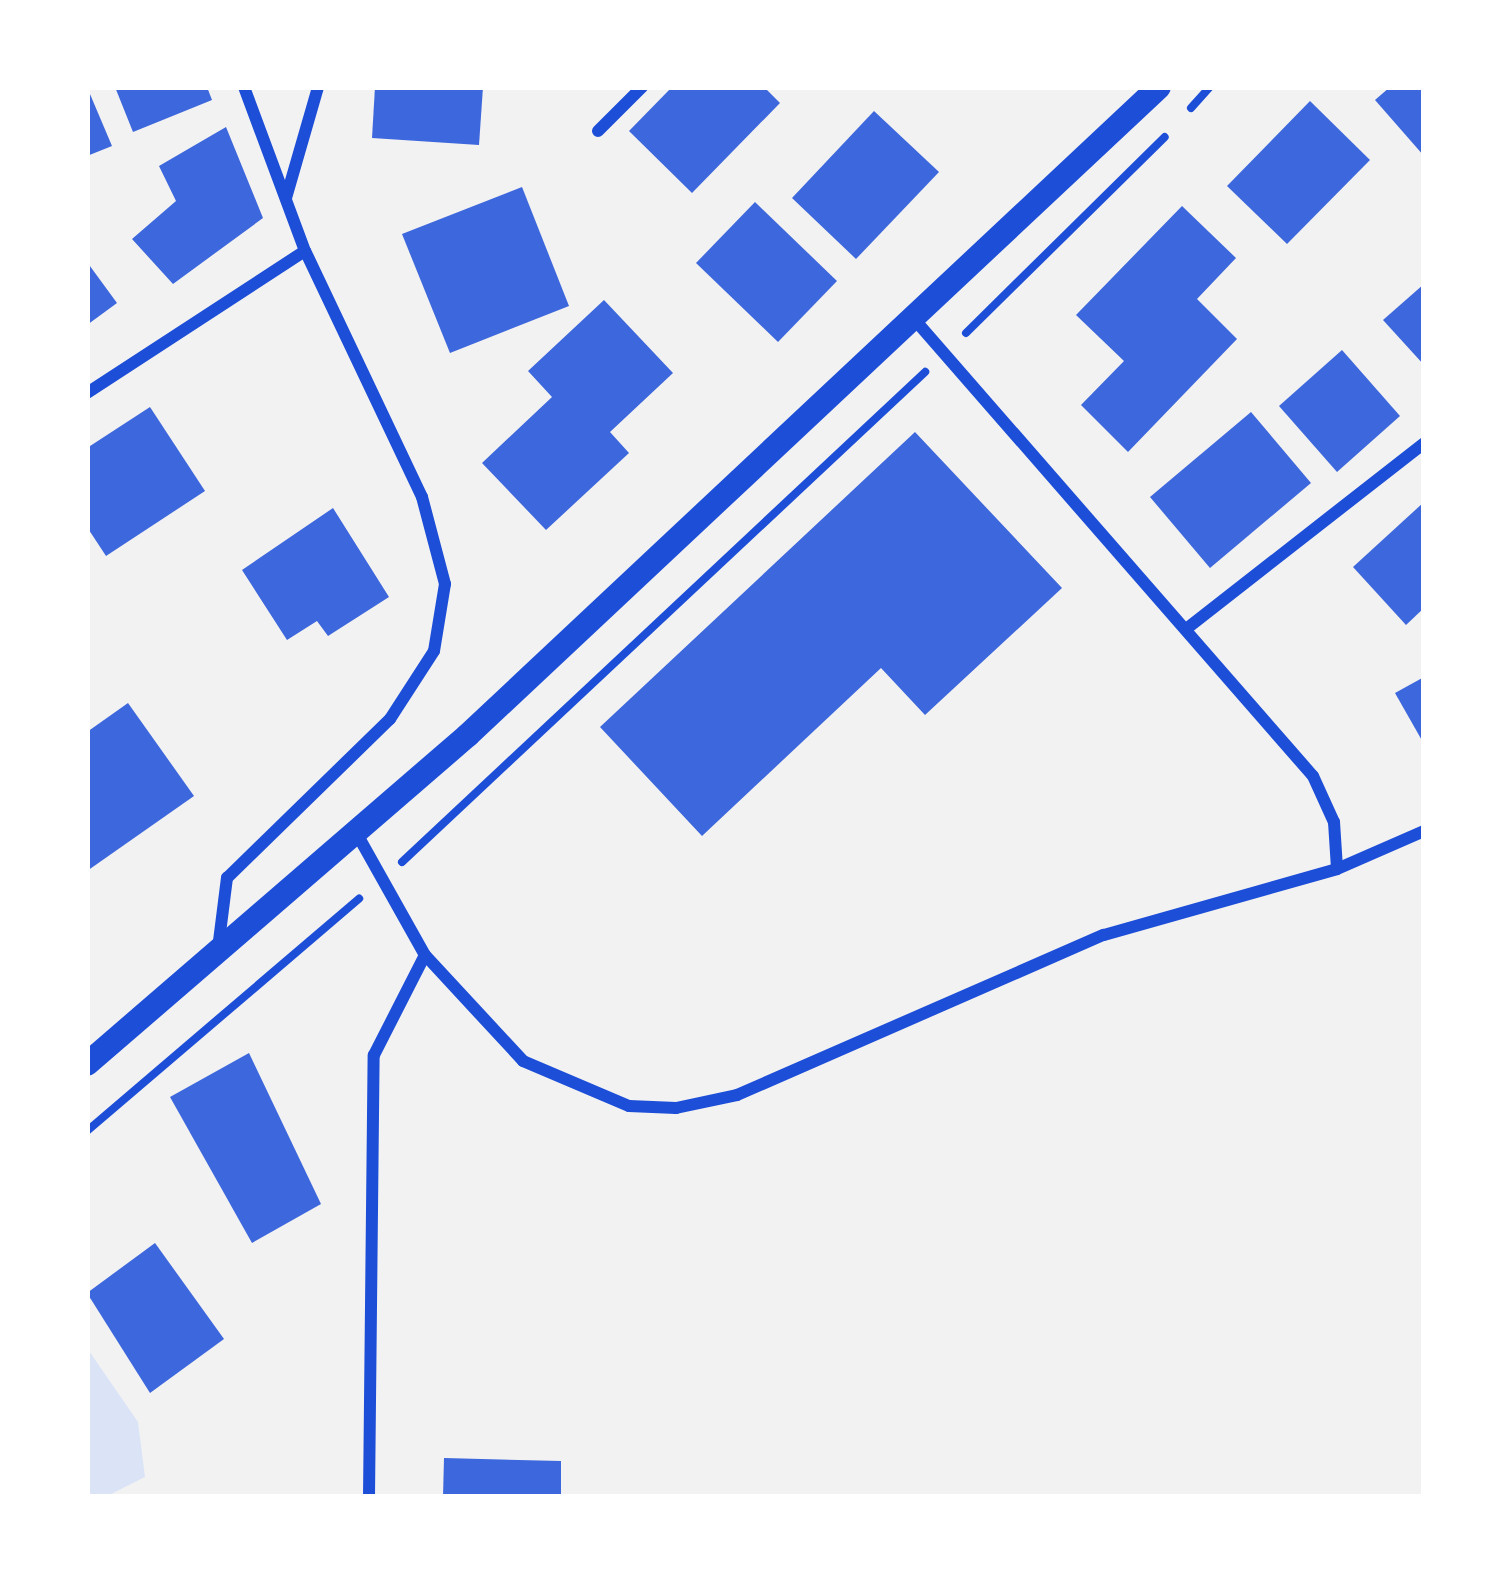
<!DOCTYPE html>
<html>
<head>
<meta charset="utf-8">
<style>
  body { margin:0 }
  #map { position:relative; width:1511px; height:1584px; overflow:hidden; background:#f2f2f2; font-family:Montserrat,sans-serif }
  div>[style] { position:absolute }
  .green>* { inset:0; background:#dbe4f7 }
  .building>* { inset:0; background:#3d67dc }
  .path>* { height:8px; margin:-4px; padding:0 4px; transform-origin:4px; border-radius:4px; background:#1d4ed8 }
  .minor>* { height:12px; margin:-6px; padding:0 6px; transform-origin:6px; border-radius:6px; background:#1d4ed8 }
  .secondary>* { height:24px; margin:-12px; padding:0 12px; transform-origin:12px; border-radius:12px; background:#1d4ed8 }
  span { translate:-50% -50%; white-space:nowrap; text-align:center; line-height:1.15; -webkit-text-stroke:10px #fff; paint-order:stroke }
  .frame { position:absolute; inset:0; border:90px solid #fff; pointer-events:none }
</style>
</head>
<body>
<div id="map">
  <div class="green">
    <i style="clip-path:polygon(87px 1348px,138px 1422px,145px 1477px,105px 1497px,87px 1497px)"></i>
  </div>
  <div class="building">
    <i style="clip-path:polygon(87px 87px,112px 146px,87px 156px)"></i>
    <i style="clip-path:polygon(115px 87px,207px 87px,212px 100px,133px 132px)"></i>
    <i style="clip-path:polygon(375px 87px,483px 87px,479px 145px,372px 138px)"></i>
    <i style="clip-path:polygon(672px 87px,764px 87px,780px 103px,692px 193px,629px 131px)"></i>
    <i style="clip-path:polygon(1390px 87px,1424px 87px,1424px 156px,1375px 100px)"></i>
    <i style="clip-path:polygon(1310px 101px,1370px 160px,1287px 244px,1227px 186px)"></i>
    <i style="clip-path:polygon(874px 111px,939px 172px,856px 259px,792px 198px)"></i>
    <i style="clip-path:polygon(226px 127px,263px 218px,173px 284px,132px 239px,176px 201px,159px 166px)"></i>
    <i style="clip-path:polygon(522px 187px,569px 306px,450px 353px,402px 234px)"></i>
    <i style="clip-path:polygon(755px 202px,837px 281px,778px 342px,696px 263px)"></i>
    <i style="clip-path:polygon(1182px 206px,1236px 258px,1197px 299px,1237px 339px,1128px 452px,1081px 405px,1124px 361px,1076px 315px)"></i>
    <i style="clip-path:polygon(87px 262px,117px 303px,87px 325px)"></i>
    <i style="clip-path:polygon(1424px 284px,1424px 365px,1383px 320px)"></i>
    <i style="clip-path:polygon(604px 300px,673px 373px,610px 432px,629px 453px,546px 530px,482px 463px,552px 397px,528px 371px)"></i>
    <i style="clip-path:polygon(1342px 350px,1400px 416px,1337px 472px,1279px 406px)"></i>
    <i style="clip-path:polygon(150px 407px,205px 491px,106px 556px,87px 527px,87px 448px)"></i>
    <i style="clip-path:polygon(1251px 412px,1311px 483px,1210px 568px,1150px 497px)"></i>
    <i style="clip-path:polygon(915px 432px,1062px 588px,925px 715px,881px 668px,702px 836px,600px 727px)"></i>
    <i style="clip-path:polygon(1424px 502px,1424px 608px,1406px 625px,1353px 567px)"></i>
    <i style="clip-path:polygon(333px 508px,389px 597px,328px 636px,317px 621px,287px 640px,242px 570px)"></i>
    <i style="clip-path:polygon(1424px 677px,1424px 744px,1395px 693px)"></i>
    <i style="clip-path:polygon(128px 703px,194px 796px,87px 871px,87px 732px)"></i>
    <i style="clip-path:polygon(249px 1053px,321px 1204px,252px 1243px,170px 1097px)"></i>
    <i style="clip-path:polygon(155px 1243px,224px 1339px,150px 1393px,87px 1293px)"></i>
    <i style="clip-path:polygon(444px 1458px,561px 1461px,561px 1497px,443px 1497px)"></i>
  </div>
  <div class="path">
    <i style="left:1191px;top:108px;width:28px;rotate:-48deg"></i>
    <i style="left:966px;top:333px;width:279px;rotate:-44.6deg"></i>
    <i style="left:402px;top:862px;width:717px;rotate:-43.13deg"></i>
    <i style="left:87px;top:1131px;width:358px;rotate:-40.5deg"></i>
  </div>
  <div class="minor">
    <i style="left:598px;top:131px;width:62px;rotate:-45deg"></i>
    <i style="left:286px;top:198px;width:116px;rotate:-73.9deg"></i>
    <i style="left:915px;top:320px;width:605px;rotate:48.89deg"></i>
    <i style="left:1313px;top:776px;width:51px;rotate:65.5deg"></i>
    <i style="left:1334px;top:822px;width:47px;rotate:86.3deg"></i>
    <i style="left:87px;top:393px;width:260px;rotate:-33.1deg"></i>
    <i style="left:1190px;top:626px;width:297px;rotate:-38deg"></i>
    <i style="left:357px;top:834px;width:139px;rotate:60.7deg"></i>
    <i style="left:425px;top:955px;width:144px;rotate:47.2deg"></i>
    <i style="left:523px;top:1061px;width:115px;rotate:23deg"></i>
    <i style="left:629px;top:1106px;width:47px;rotate:2.4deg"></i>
    <i style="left:676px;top:1108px;width:62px;rotate:-12deg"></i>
    <i style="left:737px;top:1095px;width:400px;rotate:-23.6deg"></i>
    <i style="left:1104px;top:935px;width:242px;rotate:-15.8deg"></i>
    <i style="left:1337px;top:869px;width:95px;rotate:-23.6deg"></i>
    <i style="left:218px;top:949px;width:72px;rotate:-82.8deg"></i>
    <i style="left:227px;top:878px;width:228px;rotate:-44.3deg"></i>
    <i style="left:390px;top:719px;width:81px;rotate:-57.1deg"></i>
    <i style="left:434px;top:651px;width:68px;rotate:-80.7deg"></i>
    <i style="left:445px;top:584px;width:90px;rotate:-104.8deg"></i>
    <i style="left:422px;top:497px;width:272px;rotate:-115.4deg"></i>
    <i style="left:305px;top:251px;width:175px;rotate:-110.4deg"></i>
    <i style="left:369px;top:1497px;width:442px;rotate:-89.4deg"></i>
    <i style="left:374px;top:1055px;width:112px;rotate:-63deg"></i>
  </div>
  <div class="secondary">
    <i style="left:87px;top:1064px;width:503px;rotate:-40.81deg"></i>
    <i style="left:468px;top:735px;width:947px;rotate:-43.16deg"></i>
  </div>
  <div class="frame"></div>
</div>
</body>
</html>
